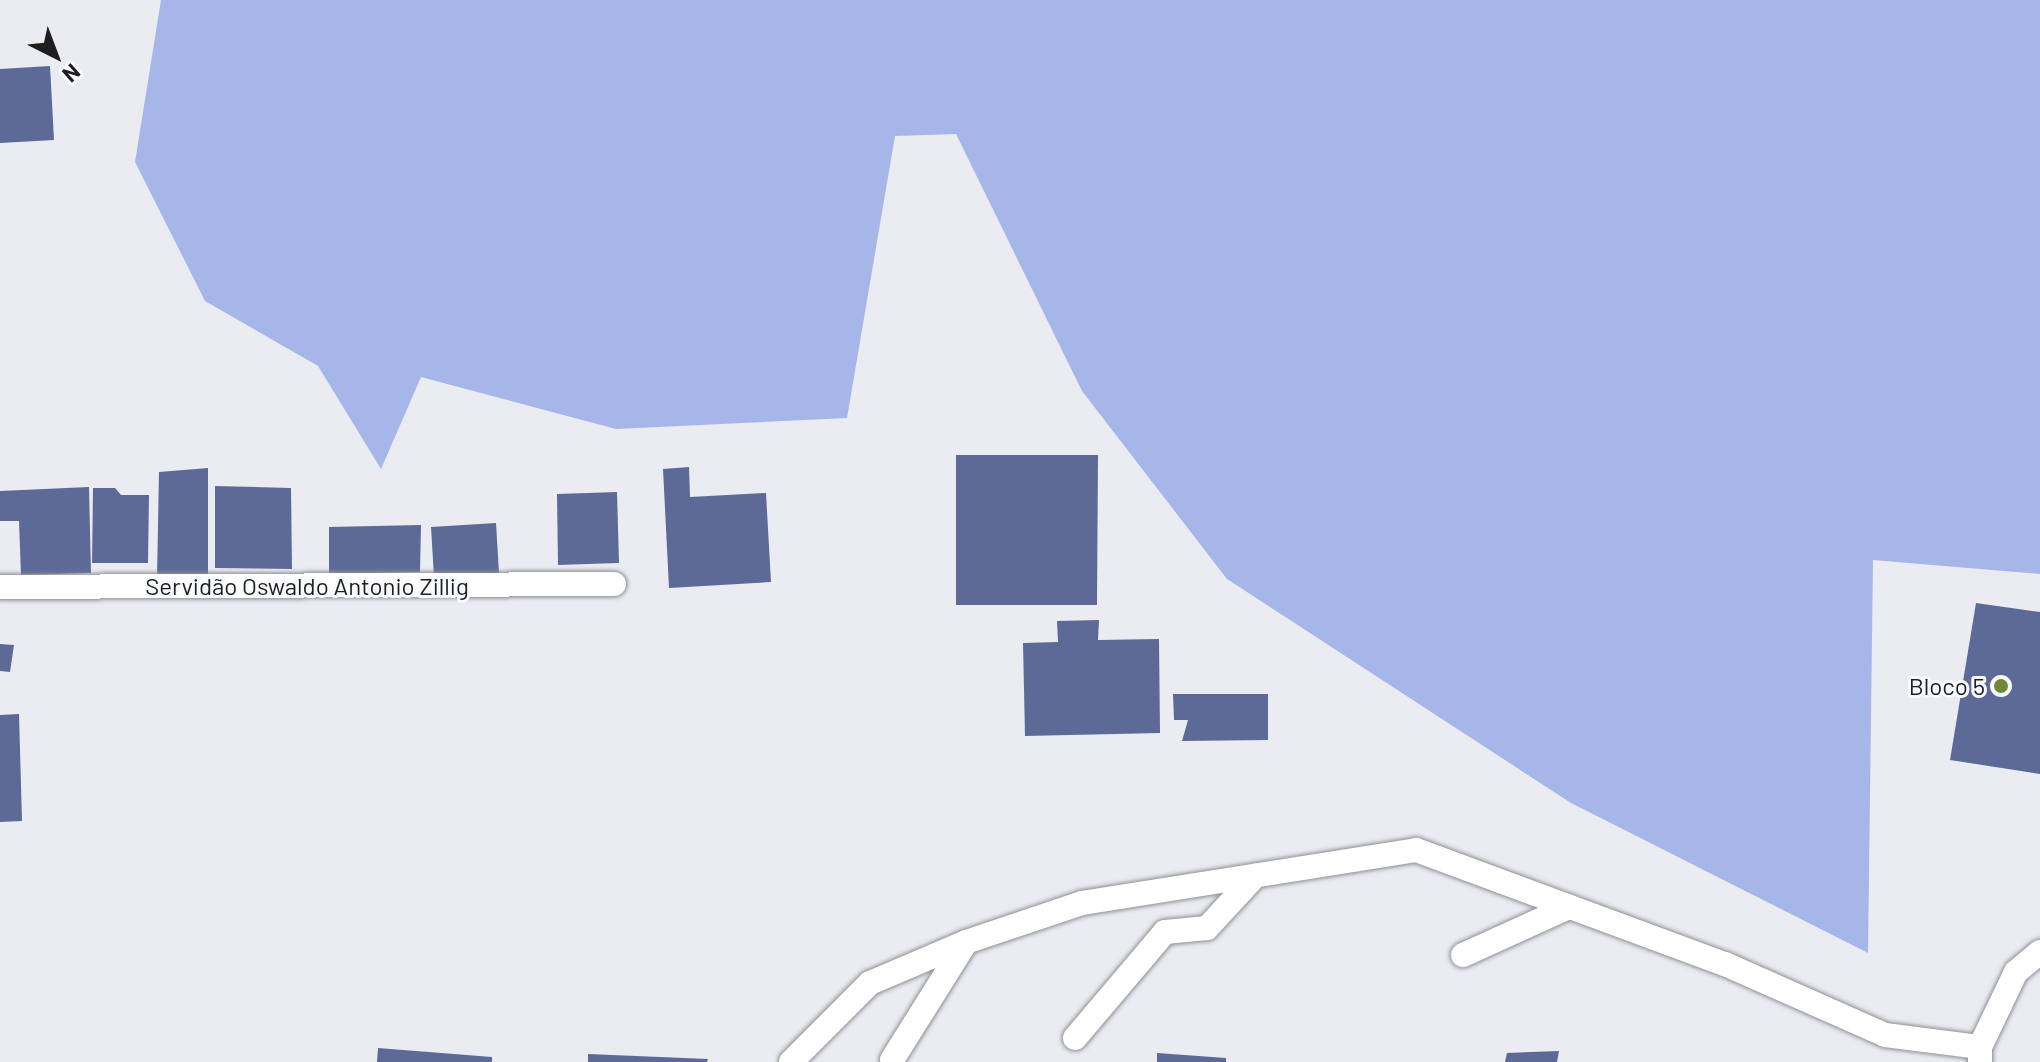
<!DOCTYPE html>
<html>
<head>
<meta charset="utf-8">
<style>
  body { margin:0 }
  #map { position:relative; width:2040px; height:1062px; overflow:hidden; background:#eaecf2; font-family:Barlow,sans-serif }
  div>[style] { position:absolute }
  .forest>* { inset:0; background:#a6b6e8 }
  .building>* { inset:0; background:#5d6a98 }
  .roads { filter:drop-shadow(0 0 2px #8e9095) drop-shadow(0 0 2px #8e9095) }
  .service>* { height:24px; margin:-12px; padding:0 12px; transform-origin:12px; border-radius:12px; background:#fff }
  .dots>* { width:22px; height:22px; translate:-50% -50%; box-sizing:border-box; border:4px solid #f8fafe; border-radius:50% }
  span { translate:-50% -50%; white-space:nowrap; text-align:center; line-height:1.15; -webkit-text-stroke:6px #f8fafe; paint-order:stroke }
  .street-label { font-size:24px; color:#1e1e20 }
  .poi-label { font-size:24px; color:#1e1e20 }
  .right { translate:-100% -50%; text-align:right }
  .north { position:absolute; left:16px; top:16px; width:80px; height:80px; -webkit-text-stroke:6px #f8fafe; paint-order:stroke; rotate:138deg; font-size:22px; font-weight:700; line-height:32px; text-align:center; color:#1e1e20 }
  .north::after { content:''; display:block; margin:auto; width:28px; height:36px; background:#1e1e20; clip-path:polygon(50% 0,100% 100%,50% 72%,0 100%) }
</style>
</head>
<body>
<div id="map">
  <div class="forest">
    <i style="clip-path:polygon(161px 0,2040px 0,2040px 574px,1873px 560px,1868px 953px,1571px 803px,1227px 579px,1082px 391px,956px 134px,895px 136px,847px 418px,616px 429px,421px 377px,381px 469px,318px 366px,205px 301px,135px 162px)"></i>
  </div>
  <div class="building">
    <i style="clip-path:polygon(50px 66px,54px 140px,0 143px,0 69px)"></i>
    <i style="clip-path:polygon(956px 455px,1098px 455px,1097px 605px,956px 605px)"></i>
    <i style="clip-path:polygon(689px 467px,690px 497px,766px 493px,771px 582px,669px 588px,663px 469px)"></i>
    <i style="clip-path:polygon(208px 468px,208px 580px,157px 577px,159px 472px)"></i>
    <i style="clip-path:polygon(215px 486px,291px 488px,292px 569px,215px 568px)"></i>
    <i style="clip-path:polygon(89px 487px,91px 573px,21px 575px,19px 521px,0 521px,0 491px)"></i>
    <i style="clip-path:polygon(93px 488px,115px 488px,121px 495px,149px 495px,148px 563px,92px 563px)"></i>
    <i style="clip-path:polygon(617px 492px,619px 563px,558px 565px,557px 494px)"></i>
    <i style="clip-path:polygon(496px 523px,499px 573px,434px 577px,431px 527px)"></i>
    <i style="clip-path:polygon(421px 525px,420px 572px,329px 574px,329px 527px)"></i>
    <i style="clip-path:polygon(1976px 603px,2040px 612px,2040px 774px,1950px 760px)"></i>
    <i style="clip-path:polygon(1099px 620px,1098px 640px,1159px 639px,1160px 733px,1025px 736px,1023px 643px,1058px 642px,1057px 621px)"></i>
    <i style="clip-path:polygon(0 644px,14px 645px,10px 672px,0 671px)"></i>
    <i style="clip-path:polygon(1173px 694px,1268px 694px,1268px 740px,1182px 741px,1188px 720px,1174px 720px)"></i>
    <i style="clip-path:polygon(19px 714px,22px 821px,0 822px,0 715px)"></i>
    <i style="clip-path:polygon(378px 1048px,492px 1057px,492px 1062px,377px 1062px)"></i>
    <i style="clip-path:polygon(1559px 1051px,1557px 1062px,1505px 1062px,1507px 1053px)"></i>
    <i style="clip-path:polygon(1157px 1053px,1226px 1058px,1226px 1062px,1157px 1062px)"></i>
    <i style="clip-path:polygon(588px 1054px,708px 1059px,707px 1062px,588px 1062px)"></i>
  </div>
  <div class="roads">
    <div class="service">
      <i style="left:0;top:587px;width:614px;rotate:-0.28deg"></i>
      <i style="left:1463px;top:955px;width:116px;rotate:-24.4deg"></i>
      <i style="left:1075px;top:1038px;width:139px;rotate:-49.7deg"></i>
      <i style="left:1165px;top:932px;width:42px;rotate:-5.4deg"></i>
      <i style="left:1207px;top:928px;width:71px;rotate:-47.3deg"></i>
      <i style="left:892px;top:1060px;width:139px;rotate:-57.9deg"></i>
      <i style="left:966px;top:942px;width:122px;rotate:-18.6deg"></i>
      <i style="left:1082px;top:903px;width:338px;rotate:-9deg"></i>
      <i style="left:1416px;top:850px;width:329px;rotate:20.3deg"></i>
      <i style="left:1725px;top:964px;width:175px;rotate:23.9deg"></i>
      <i style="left:1885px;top:1035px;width:96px;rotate:7.2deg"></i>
      <i style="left:791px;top:1062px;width:112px;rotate:-45deg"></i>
      <i style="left:870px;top:983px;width:104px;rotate:-23.1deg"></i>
      <i style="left:1980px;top:1062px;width:15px;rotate:-90deg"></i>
      <i style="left:1980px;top:1047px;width:83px;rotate:-64.4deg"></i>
      <i style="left:2016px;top:972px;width:31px;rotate:-40deg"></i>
    </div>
  </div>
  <div class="dots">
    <i style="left:2001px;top:686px;background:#748738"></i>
  </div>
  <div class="street-label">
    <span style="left:307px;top:586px">Servidão Oswaldo Antonio Zillig</span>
  </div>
  <div class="poi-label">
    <span class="right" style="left:1985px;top:686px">Bloco 5</span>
  </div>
  <div class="north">N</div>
</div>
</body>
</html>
